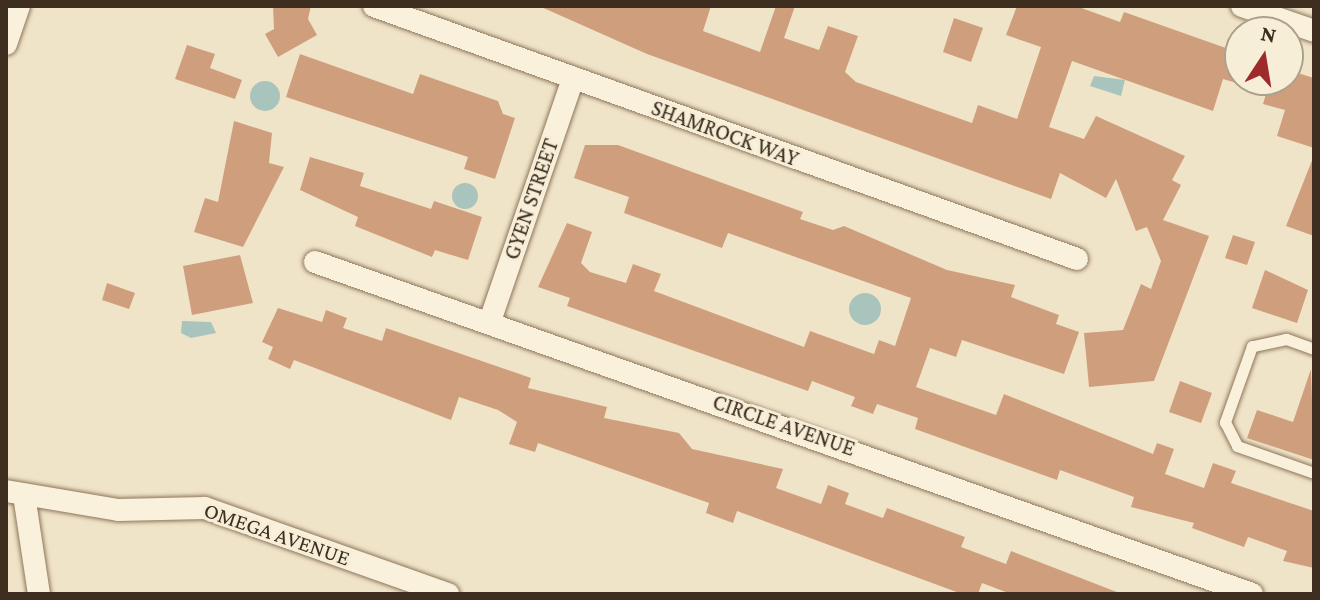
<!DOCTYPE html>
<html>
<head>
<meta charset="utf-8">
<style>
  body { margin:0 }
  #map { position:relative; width:1320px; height:600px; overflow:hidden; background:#f0e4c8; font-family:"Crimson Pro",serif }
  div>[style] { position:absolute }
  .water>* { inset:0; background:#a9c4bc }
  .round { border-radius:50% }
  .building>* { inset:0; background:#cf9f7d }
  .roads { filter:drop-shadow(0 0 2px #8d765c) drop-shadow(0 0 2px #8d765c) }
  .lane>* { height:11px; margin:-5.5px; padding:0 5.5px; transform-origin:5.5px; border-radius:5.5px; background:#faf1dc }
  .street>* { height:22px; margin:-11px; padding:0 11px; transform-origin:11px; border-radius:11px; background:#faf1dc }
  span { translate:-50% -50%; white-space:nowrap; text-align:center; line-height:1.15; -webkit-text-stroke:6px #f7eed8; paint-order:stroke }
  .street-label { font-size:22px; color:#3d2e20 }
  .frame { position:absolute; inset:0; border:8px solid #3d2e20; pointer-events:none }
  .north { position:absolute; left:1224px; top:16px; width:80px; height:80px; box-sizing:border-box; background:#f7eed8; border:2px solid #ada18e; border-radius:50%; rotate:12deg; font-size:22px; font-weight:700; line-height:32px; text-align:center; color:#3d2e20 }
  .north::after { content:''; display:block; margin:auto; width:28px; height:36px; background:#9e2a2b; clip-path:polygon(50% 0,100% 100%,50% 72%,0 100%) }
</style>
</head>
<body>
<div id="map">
  <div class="water">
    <i style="clip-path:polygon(1094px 76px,1125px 80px,1121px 96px,1090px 86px)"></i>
    <i class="round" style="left:250px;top:81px;width:30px;height:30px"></i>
    <i class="round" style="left:452px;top:183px;width:26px;height:26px"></i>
    <i class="round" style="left:849px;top:293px;width:32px;height:32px"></i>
    <i style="clip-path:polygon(182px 321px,211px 322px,216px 333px,191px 338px,181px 333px)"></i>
  </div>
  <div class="building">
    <i style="clip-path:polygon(273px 6px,311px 6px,308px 19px,317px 35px,278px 57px,265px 34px,274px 29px)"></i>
    <i style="clip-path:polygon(539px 6px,711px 6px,703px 31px,760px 52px,776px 6px,795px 6px,784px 38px,819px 50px,828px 26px,858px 36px,845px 72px,856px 82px,972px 123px,978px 105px,1017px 119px,1041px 47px,1006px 35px,1017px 6px,1076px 6px,1120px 22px,1124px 12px,1240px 53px,1240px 84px,1223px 79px,1213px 111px,1072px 61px,1049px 127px,1084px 139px,1096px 116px,1185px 156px,1172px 180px,1181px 185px,1163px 220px,1209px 236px,1154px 381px,1089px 387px,1084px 333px,1123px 330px,1141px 284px,1151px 289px,1161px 261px,1147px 227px,1136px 231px,1116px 179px,1106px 198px,1060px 173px,1051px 199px,647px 54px)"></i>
    <i style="clip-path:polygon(954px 18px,983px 28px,971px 62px,943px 52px)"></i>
    <i style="clip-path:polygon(187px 45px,215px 54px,210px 68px,242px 80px,235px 99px,175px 79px)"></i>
    <i style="clip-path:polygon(300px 54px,413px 94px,420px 74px,498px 101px,503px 114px,515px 118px,495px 179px,464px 169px,468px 157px,286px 97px)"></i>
    <i style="clip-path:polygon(1288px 70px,1314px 78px,1314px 148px,1277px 136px,1285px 110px,1263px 104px,1270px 80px,1288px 80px)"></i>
    <i style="clip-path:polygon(234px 121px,272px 133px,269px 163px,284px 167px,243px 247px,194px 232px,205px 198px,218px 202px)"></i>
    <i style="clip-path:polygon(585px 145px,618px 145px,803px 212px,800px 219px,833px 230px,844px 226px,947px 270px,1015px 285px,1011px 297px,1059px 315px,1056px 324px,1079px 332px,1064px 374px,962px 340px,956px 357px,930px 348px,916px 387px,996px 415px,1004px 394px,1153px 454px,1157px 443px,1174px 449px,1165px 474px,1204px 488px,1213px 463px,1236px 471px,1231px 483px,1314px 511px,1314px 568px,1283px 561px,1287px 551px,1248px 537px,1244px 547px,1192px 528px,1194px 523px,1131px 507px,1134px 497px,1060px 470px,1057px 480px,915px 429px,918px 418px,877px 404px,873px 414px,851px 406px,855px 397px,812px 381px,808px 391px,567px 306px,570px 298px,538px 287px,567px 223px,592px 232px,581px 263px,590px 272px,626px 283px,633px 264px,661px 274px,654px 291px,804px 347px,810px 331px,874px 354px,879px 340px,895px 346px,911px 298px,728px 233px,722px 248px,624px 213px,629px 197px,574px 178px)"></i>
    <i style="clip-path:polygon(310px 157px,364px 173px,360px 186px,431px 209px,434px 201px,482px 217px,468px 260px,435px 250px,432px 257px,355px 226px,358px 217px,300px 190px)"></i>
    <i style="clip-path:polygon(1313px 158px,1314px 159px,1314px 236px,1286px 226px)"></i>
    <i style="clip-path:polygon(1233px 235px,1255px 242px,1247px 265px,1225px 258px)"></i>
    <i style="clip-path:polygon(240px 255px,253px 303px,192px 315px,183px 266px)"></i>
    <i style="clip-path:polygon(1265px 270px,1308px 290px,1297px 323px,1252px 308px)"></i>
    <i style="clip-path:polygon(107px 283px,135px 293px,129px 309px,102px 300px)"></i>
    <i style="clip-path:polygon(278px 308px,322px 322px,326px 310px,347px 318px,343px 328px,382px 341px,386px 328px,531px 378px,528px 388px,607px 407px,604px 418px,679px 433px,692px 449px,783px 469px,776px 488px,821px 504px,828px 485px,849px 493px,845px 504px,883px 518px,887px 508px,965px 537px,961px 547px,1006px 564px,1011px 551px,1122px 594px,1011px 594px,982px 583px,978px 594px,962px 594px,737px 511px,733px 523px,706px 513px,709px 503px,538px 443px,535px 452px,509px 444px,517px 422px,498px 410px,459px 397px,451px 420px,294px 360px,290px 369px,268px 359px,273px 347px,262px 342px)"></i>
    <i style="clip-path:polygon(1311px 369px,1314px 460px,1247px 438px,1257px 410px,1293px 422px)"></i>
    <i style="clip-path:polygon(1180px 381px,1212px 393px,1201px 423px,1169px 412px)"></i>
  </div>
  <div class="roads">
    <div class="lane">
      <i style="left:1314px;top:349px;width:30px;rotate:-160deg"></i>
      <i style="left:1286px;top:339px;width:35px;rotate:168deg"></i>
      <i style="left:1252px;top:346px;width:81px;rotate:109.6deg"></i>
      <i style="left:1225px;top:422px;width:27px;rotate:63deg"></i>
      <i style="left:1237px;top:446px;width:82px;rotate:19.3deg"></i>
    </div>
    <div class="street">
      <i style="left:374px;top:6px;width:747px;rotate:19.79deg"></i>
      <i style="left:1242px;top:6px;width:76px;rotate:19.1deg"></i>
      <i style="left:6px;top:44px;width:40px;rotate:-71.1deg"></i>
      <i style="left:315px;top:262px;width:994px;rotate:19.51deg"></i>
      <i style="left:490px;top:321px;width:257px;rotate:-71.1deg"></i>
      <i style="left:6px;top:491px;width:114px;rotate:9.6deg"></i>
      <i style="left:118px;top:510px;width:87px;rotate:-1.3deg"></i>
      <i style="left:205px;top:508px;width:258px;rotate:19.5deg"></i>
      <i style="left:24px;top:495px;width:100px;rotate:81.4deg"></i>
    </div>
  </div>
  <div class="street-label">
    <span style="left:725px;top:133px;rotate:20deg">SHAMROCK WAY</span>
    <span style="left:531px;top:199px;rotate:-71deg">GYEN STREET</span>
    <span style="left:784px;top:425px;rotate:19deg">CIRCLE AVENUE</span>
    <span style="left:277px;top:534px;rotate:19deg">OMEGA AVENUE</span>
  </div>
  <div class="frame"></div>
  <div class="north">N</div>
</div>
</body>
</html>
